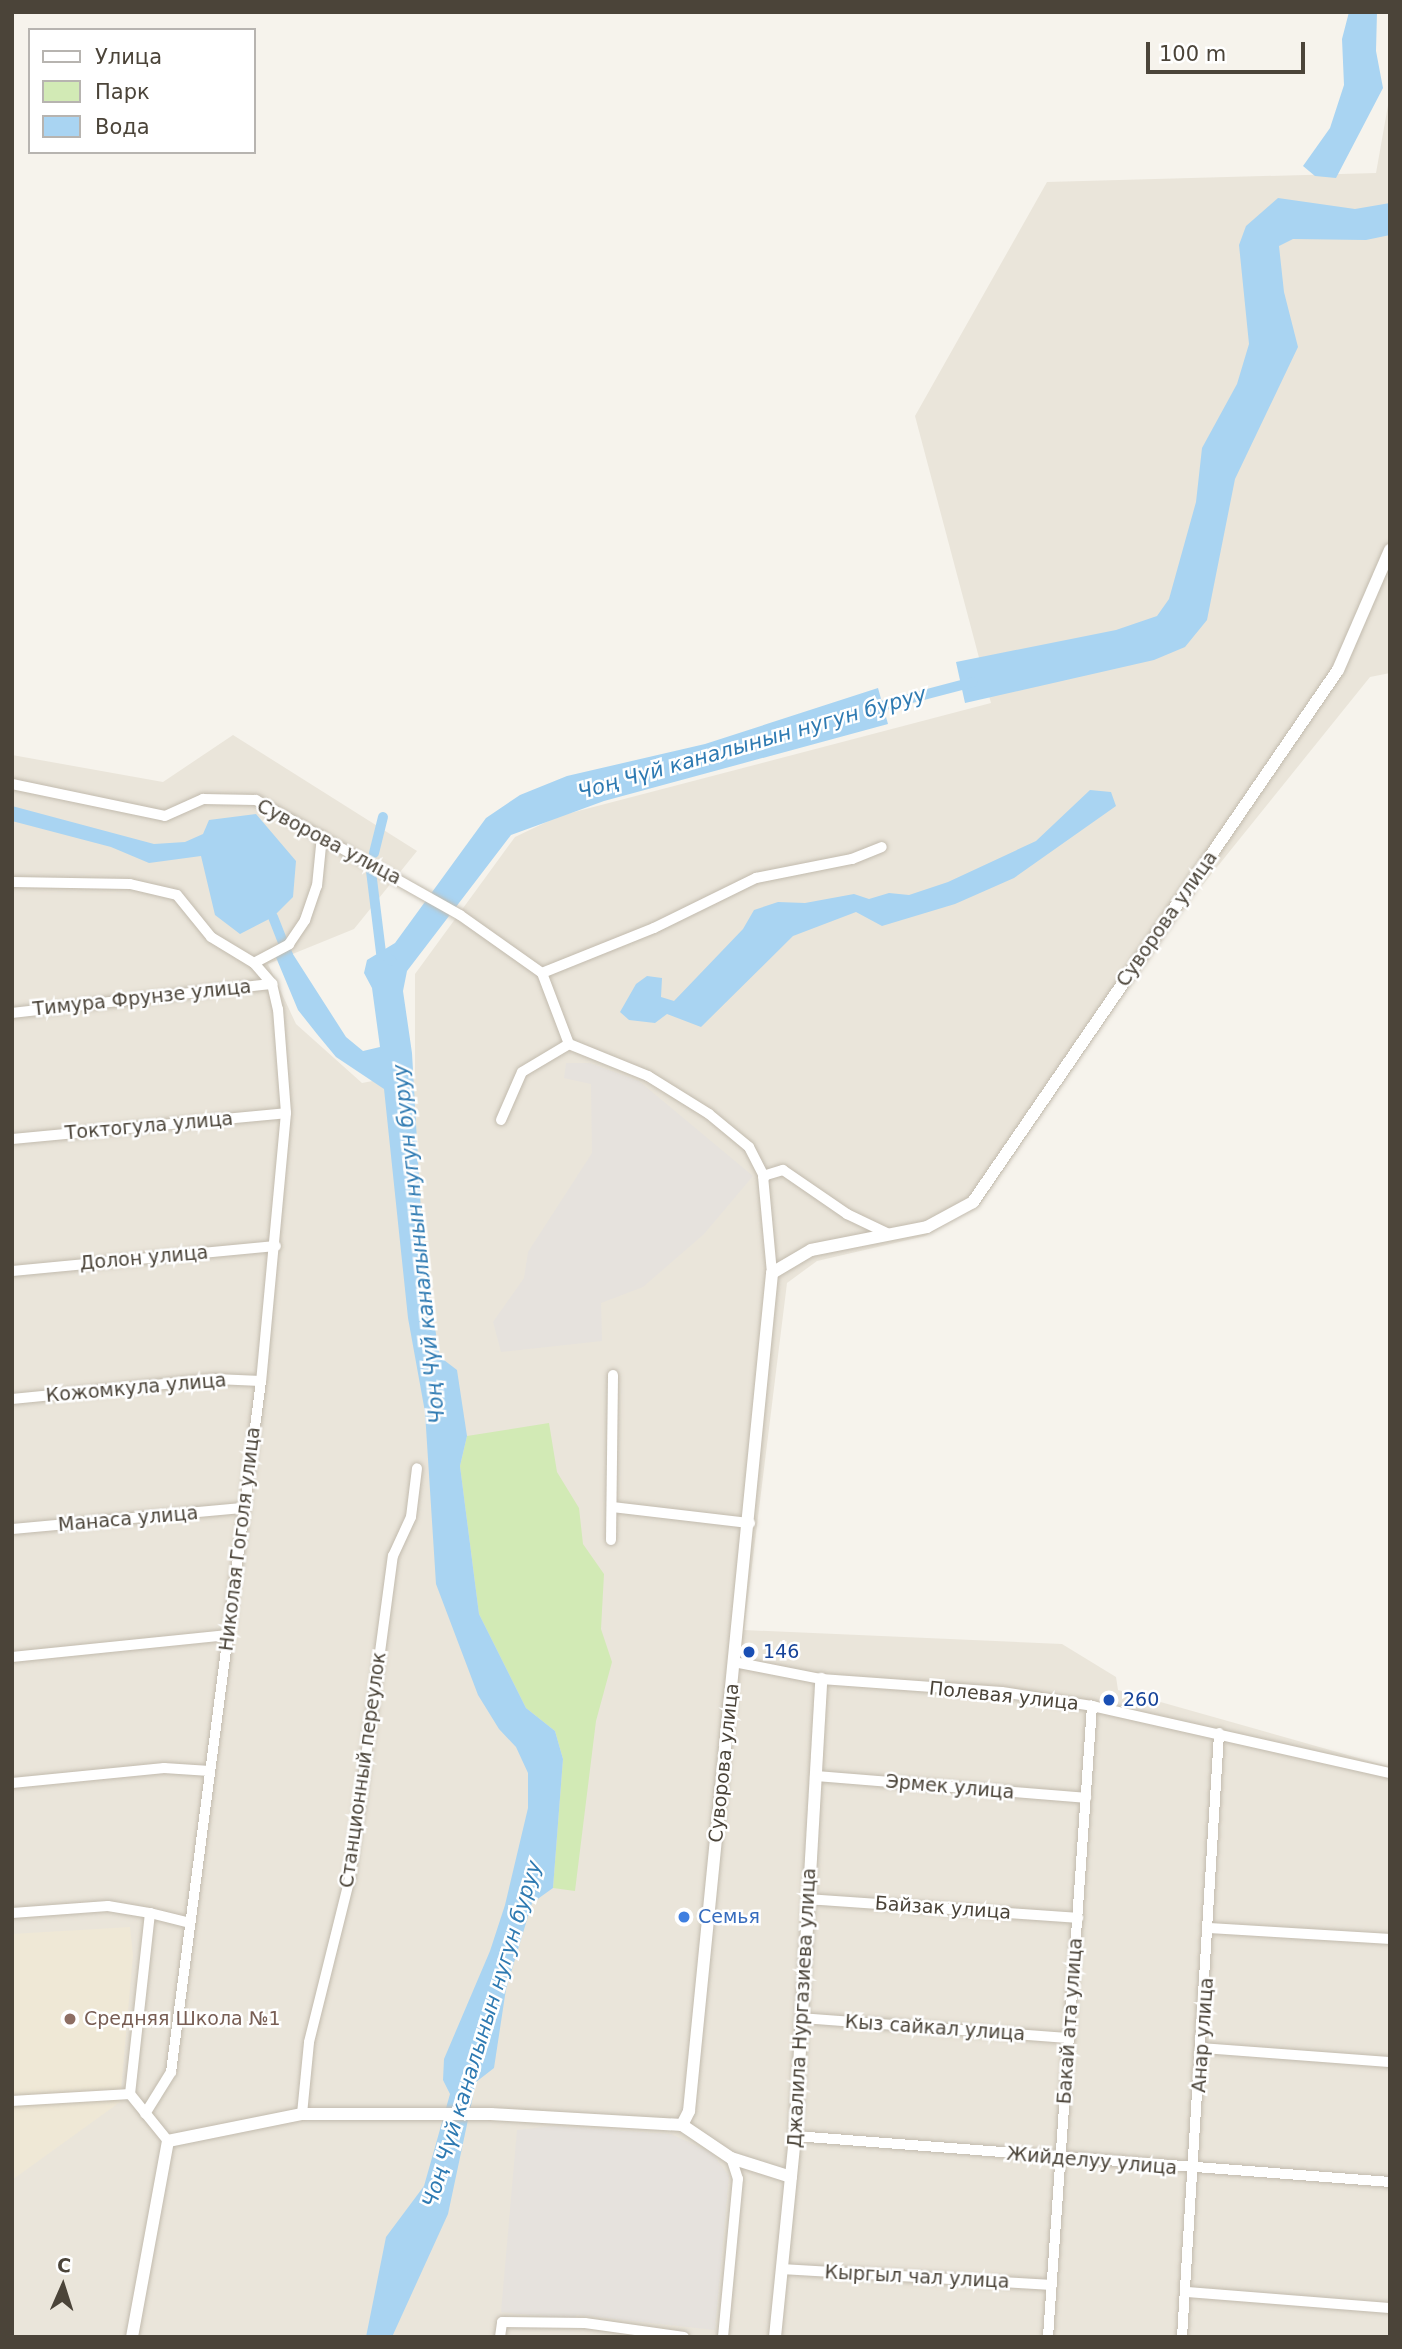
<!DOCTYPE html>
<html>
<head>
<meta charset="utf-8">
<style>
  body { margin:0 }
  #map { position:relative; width:1402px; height:2349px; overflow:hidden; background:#f6f3ec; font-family:"DejaVu Sans",sans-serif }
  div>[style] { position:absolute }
  .residential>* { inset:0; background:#eae5da }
  .industrial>* { inset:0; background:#e6e2dd }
  .education>* { inset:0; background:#efe8d6 }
  .green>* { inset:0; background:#d2eab5 }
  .water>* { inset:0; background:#a9d4f2 }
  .canal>* { height:10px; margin:-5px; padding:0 5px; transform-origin:5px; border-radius:5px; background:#a9d4f2 }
  .roads { filter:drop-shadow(0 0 2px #c2bbae) drop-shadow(0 0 2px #c2bbae) }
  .minor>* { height:10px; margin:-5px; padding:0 5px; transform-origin:5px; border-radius:5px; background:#fff }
  .tertiary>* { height:12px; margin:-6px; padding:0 6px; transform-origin:6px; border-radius:6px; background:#fff }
  .dots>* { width:19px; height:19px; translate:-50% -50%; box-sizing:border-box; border:4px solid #fff; border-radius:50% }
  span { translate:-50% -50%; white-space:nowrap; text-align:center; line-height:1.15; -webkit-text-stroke:5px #fff; paint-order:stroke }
  .street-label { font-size:19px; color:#4b4439 }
  .transit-label { font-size:19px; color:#164399 }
  .left { translate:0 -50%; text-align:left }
  .shop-label { font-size:19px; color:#366cbe }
  .education-label { font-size:19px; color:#785e54 }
  .water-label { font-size:21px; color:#2e7ab2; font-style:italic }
  .frame { position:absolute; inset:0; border:14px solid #4b4439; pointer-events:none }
  .legend { position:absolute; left:28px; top:28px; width:228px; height:126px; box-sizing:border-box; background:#fff; border:2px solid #b7b4b0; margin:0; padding:9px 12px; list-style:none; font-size:21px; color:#4b4439 }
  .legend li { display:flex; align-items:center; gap:14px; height:35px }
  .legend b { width:35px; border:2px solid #b7b4b0 }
  .north { position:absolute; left:28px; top:2251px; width:70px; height:70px; -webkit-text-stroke:5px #fff; paint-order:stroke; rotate:3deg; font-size:19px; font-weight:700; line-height:28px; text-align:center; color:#4b4439 }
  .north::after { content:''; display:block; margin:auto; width:24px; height:32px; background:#4b4439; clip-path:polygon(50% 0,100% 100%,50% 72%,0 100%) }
  .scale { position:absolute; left:1146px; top:42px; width:159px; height:32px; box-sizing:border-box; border:4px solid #4b4439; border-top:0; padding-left:9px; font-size:21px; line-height:24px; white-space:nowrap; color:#4b4439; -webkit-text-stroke:5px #fff; paint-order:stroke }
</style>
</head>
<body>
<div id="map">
  <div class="residential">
    <i style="clip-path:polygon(1390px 94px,1390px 673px,1370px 677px,1172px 923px,980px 1204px,925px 1236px,817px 1261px,787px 1283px,744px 1630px,1062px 1644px,1116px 1677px,1118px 1690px,1390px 1767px,1390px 2337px,12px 2337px,12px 755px,163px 782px,233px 735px,417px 851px,354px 929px,268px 964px,296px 1024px,362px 1083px,415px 1073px,415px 974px,515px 837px,559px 816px,991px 703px,915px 416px,1047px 182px,1376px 173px)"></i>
  </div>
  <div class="industrial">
    <i style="clip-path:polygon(566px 1063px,590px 1063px,639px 1081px,753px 1176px,704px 1234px,643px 1287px,601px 1303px,602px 1341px,501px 1352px,493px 1322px,524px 1278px,528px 1252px,592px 1153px,591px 1084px,564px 1078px)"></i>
    <i style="clip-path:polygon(553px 2126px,671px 2134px,712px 2153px,729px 2176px,715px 2330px,577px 2315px,572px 2319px,501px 2312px,517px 2130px)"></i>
  </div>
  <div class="education">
    <i style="clip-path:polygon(130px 1927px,133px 1955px,120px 2102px,12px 2180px,12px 1934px)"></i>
  </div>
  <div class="green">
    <i style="clip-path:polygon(549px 1423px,557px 1472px,579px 1508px,583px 1544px,604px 1574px,601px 1629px,612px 1662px,596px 1721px,575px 1891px,553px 1888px,563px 1759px,555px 1731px,526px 1708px,479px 1614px,460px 1466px,467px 1436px)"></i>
  </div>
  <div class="water">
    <i style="clip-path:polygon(1349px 12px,1377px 12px,1376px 51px,1383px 88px,1336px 178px,1315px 176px,1303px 166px,1330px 128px,1344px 85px,1342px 39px)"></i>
    <i style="clip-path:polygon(1278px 198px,1355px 209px,1390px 203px,1390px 235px,1366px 240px,1293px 239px,1279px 246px,1284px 292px,1298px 347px,1235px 479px,1207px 620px,1185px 647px,1154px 660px,965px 703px,956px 662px,1116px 630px,1157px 616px,1169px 599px,1196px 502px,1202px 448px,1237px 384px,1249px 344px,1239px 245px,1246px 226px)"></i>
    <i style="clip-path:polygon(878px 688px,888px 724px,604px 801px,511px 835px,407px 971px,403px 991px,412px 1053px,424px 1265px,440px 1357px,457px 1370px,467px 1436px,460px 1466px,479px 1614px,526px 1708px,555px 1731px,563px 1759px,553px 1888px,532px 1903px,506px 1989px,494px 2068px,476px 2082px,448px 2214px,392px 2337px,366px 2337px,386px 2237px,424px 2186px,450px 2094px,443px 2080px,444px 2059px,490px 1951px,505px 1905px,528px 1808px,528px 1773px,516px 1747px,499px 1729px,478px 1695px,436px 1584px,425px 1412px,408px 1318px,384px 1089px,336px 1057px,317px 1034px,298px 1010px,275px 955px,289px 948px,346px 1037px,363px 1051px,380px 1047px,372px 988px,364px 973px,367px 960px,395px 943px,486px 818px,520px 795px,567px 776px,705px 744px)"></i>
    <i style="clip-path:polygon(1090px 790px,1111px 792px,1116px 806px,1014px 878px,955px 904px,882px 926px,856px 912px,793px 936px,701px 1027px,667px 1014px,655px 1023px,629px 1020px,620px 1012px,636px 984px,647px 976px,662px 978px,661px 997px,674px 1001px,743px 929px,754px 910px,778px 902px,805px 903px,854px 894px,869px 899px,889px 893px,909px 895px,948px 882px,1036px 841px)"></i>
    <i style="clip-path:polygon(12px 806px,154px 844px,185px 842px,203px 834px,209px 820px,256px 814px,296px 861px,293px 897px,273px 917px,240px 934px,215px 915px,201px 856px,149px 863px,111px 847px,12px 821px)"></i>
  </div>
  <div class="canal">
    <i style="left:870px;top:709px;width:106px;rotate:-14.7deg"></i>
    <i style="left:374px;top:853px;width:37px;rotate:-76deg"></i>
    <i style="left:371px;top:871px;width:82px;rotate:83deg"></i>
    <i style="left:381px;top:952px;width:13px;rotate:39deg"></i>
    <i style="left:273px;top:917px;width:41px;rotate:68.5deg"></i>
  </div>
  <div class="roads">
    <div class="minor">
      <i style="left:12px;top:784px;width:156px;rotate:11.8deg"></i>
      <i style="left:165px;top:816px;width:42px;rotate:-24.1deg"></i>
      <i style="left:203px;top:799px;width:53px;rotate:1.1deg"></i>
      <i style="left:256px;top:800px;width:234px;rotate:29.4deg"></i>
      <i style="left:460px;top:915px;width:100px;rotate:35.3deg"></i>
      <i style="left:542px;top:973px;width:76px;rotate:69.2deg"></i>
      <i style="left:569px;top:1044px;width:85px;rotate:22.1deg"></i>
      <i style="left:648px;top:1076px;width:72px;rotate:31.9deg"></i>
      <i style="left:709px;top:1114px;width:52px;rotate:39.5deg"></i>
      <i style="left:749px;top:1147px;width:34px;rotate:63deg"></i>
      <i style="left:12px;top:882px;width:118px;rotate:1deg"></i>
      <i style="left:130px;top:884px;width:48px;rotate:13.2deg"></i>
      <i style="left:177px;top:895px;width:54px;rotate:51deg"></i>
      <i style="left:211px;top:937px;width:50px;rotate:31.2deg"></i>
      <i style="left:254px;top:963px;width:28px;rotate:49deg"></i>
      <i style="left:272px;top:984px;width:26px;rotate:77deg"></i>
      <i style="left:278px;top:1009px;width:104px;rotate:85.6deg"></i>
      <i style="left:286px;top:1113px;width:269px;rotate:95.3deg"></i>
      <i style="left:261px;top:1381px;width:697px;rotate:97.42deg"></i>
      <i style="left:171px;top:2072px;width:49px;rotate:121.8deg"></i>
      <i style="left:254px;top:963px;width:40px;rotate:-28deg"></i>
      <i style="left:289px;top:944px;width:29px;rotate:-56deg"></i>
      <i style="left:305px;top:920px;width:36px;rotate:-71deg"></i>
      <i style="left:317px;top:886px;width:50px;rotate:-84.3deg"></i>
      <i style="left:542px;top:973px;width:121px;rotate:-21.9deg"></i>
      <i style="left:654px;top:928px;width:114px;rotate:-26.1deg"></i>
      <i style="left:756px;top:878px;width:98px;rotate:-11.2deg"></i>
      <i style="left:852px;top:859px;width:32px;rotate:-22deg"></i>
      <i style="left:12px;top:1013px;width:262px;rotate:-6.4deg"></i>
      <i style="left:501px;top:1120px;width:52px;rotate:-66.4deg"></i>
      <i style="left:522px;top:1072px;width:55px;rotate:-30.8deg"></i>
      <i style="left:12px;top:1139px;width:275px;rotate:-5.4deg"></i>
      <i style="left:12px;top:1271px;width:265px;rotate:-5.4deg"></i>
      <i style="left:772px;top:1273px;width:97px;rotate:-95.3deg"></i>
      <i style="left:763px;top:1176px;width:21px;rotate:-17deg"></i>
      <i style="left:783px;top:1170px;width:78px;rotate:34.5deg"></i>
      <i style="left:847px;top:1214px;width:47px;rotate:25.5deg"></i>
      <i style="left:12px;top:1399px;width:204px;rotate:-5.6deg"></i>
      <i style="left:215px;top:1379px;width:46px;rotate:2.5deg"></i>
      <i style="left:613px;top:1507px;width:138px;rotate:6.7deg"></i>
      <i style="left:12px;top:1529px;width:234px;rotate:-5.2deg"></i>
      <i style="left:611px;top:1540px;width:165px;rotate:-89.3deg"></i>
      <i style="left:12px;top:1657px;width:217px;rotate:-5.8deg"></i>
      <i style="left:734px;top:1662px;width:89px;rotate:11.1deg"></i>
      <i style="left:821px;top:1679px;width:181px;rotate:4.1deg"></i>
      <i style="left:1002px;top:1692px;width:91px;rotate:8.8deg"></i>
      <i style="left:1092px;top:1706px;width:305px;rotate:12.7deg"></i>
      <i style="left:815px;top:1776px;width:272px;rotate:4.6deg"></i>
      <i style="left:12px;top:1783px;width:153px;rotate:-5.6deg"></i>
      <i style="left:164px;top:1768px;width:46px;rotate:3.7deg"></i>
      <i style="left:808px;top:1899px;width:271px;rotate:4deg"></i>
      <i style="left:12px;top:1913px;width:96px;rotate:-4.2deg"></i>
      <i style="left:108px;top:1906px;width:43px;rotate:9.5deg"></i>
      <i style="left:150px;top:1913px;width:182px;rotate:96.3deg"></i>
      <i style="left:130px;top:2094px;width:60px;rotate:51deg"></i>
      <i style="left:150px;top:1913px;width:41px;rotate:14deg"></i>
      <i style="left:1210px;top:1928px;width:180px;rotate:3.5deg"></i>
      <i style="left:801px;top:2018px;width:269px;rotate:4.3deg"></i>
      <i style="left:1202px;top:2048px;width:189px;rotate:4.3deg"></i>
      <i style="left:12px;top:2101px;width:118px;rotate:-3.4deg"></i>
      <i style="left:302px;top:2114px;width:72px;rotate:-84.4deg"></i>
      <i style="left:309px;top:2042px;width:170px;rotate:-76deg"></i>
      <i style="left:350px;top:1877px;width:324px;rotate:-82.4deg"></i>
      <i style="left:393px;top:1556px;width:43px;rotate:-65.2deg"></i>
      <i style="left:411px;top:1517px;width:49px;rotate:-83deg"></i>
      <i style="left:795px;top:2136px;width:597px;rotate:4.42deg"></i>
      <i style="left:782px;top:2269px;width:270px;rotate:3.4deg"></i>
      <i style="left:1186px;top:2292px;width:205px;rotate:4.5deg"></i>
      <i style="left:500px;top:2337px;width:15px;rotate:-82deg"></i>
      <i style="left:502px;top:2322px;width:83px;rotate:0.7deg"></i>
      <i style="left:585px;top:2323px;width:100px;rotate:8deg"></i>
      <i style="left:723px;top:2337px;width:159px;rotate:-84.6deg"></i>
      <i style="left:738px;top:2179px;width:22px;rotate:-108deg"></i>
      <i style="left:1048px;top:2337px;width:633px;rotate:-86.01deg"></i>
      <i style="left:1182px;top:2337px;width:605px;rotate:-86.49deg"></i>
    </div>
    <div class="tertiary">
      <i style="left:682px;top:2125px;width:16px;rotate:-63deg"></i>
      <i style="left:689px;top:2111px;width:842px;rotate:-84.34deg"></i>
      <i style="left:772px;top:1273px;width:45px;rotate:-30.5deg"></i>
      <i style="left:811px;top:1250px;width:118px;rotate:-11.2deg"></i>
      <i style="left:927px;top:1227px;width:52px;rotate:-28.5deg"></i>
      <i style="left:973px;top:1202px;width:645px;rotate:-55.55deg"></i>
      <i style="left:1338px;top:670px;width:131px;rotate:-66.6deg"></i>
      <i style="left:132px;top:2337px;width:199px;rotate:-79.6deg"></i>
      <i style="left:168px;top:2141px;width:137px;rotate:-11.4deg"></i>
      <i style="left:302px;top:2114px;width:189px"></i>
      <i style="left:491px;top:2114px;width:191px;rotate:3.3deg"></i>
      <i style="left:682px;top:2125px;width:59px;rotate:34deg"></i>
      <i style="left:731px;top:2158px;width:63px;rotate:17.6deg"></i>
      <i style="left:775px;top:2337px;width:202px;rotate:-84.3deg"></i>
      <i style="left:795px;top:2136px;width:458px;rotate:-86.7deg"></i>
    </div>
  </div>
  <div class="dots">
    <i style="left:749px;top:1652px;background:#1a4fb4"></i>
    <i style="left:1109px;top:1700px;background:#1a4fb4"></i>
    <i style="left:684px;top:1917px;background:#3f7fe0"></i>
    <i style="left:70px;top:2019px;background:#8d6e63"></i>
  </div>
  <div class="street-label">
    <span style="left:329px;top:842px;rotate:28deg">Суворова улица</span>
    <span style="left:1167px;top:919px;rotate:-55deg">Суворова улица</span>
    <span style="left:142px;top:998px;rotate:-6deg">Тимура Фрунзе улица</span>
    <span style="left:149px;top:1126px;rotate:-5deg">Токтогула улица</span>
    <span style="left:144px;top:1258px;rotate:-5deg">Долон улица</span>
    <span style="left:136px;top:1388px;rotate:-5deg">Кожомкула улица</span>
    <span style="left:128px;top:1519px;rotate:-5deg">Манаса улица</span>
    <span style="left:240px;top:1539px;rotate:-83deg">Николая Гоголя улица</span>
    <span style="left:1004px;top:1696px;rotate:6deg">Полевая улица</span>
    <span style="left:724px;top:1763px;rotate:-84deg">Суворова улица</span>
    <span style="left:363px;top:1770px;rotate:-82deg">Станционный переулок</span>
    <span style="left:950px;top:1787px;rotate:5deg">Эрмек улица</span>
    <span style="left:943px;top:1908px;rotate:4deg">Байзак улица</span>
    <span style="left:802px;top:2008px;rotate:-87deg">Джалила Нургазиева улица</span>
    <span style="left:1070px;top:2021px;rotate:-86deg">Бакай ата улица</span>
    <span style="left:935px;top:2028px;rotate:4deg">Кыз сайкал улица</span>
    <span style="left:1203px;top:2035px;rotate:-86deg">Анар улица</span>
    <span style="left:1092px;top:2161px;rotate:5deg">Жийделуу улица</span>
    <span style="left:917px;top:2277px;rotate:3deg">Кыргыл чал улица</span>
  </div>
  <div class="transit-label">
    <span class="left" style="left:763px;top:1652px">146</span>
    <span class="left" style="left:1123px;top:1700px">260</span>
  </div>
  <div class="shop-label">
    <span class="left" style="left:698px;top:1917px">Семья</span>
  </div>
  <div class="education-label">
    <span class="left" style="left:84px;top:2019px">Средняя Школа №1</span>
  </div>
  <div class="water-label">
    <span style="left:752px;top:743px;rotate:-16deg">Чоң Чүй каналынын нугун буруу</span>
    <span style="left:419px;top:1244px;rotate:-96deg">Чоң Чүй каналынын нугун буруу</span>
    <span style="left:482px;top:2034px;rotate:-73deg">Чоң Чүй каналынын нугун буруу</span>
  </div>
  <div class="frame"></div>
  <ul class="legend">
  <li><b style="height:9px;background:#fff"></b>Улица</li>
  <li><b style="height:19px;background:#d2eab5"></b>Парк</li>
  <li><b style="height:19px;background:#a9d4f2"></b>Вода</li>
  </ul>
  <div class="north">С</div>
  <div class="scale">100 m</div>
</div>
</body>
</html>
